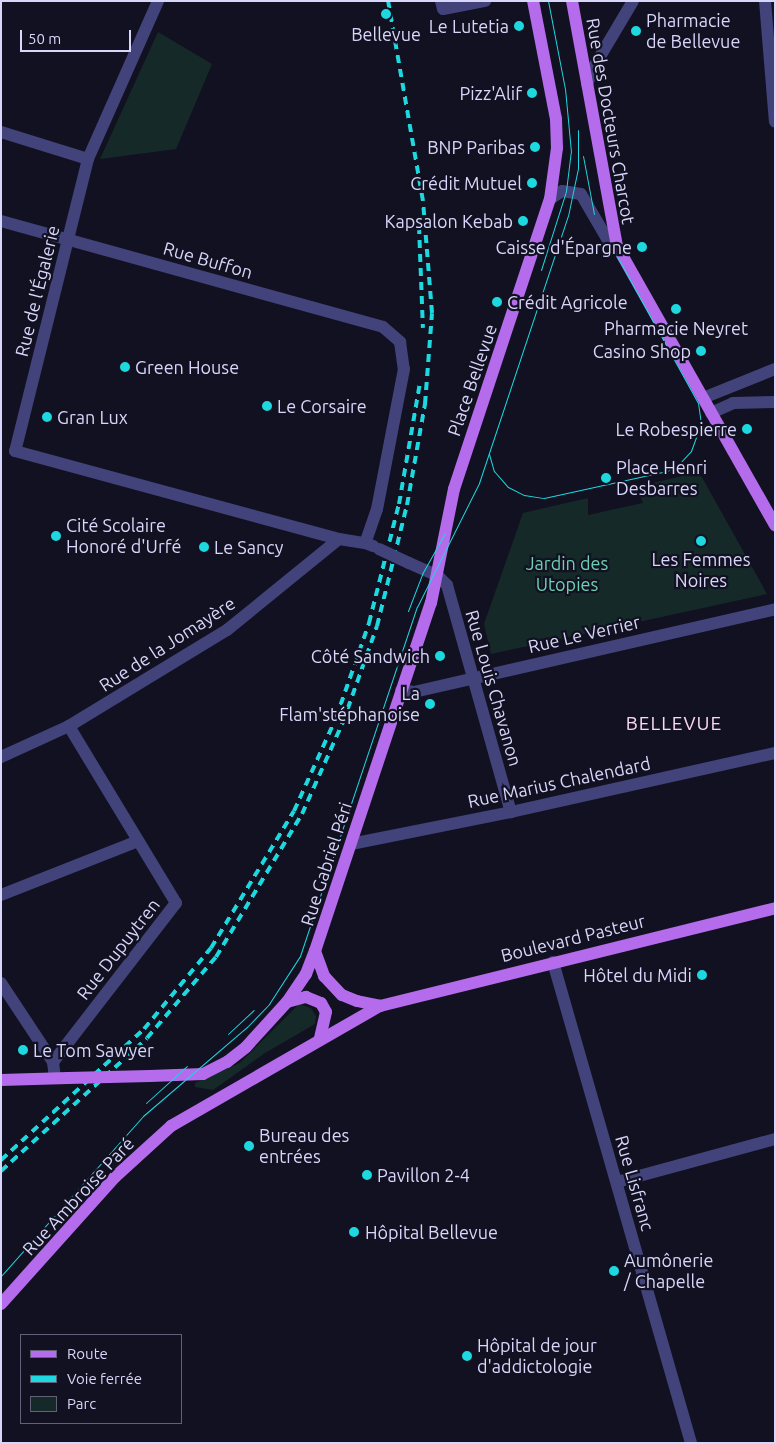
<!DOCTYPE html>
<html>
<head>
<meta charset="utf-8">
<style>
  body { margin:0 }
  #map { position:relative; width:776px; height:1444px; overflow:hidden; background:#121121; font-family:Ubuntu,sans-serif }
  div>[style] { position:absolute }
  .green>* { inset:0; background:#152a28 }
  .minor>* { height:12px; margin:-6px; padding:0 6px; transform-origin:6px; border-radius:6px; background:#42437a }
  .major>* { height:12px; margin:-6px; padding:0 6px; transform-origin:6px; border-radius:6px; background:#b46bec }
  .tram>* { height:1px; margin:-0.5px; padding:0 0.5px; transform-origin:0.5px; border-radius:0.5px; background:#1dd8df }
  .rail>* { height:4px; margin-top:-2px; transform-origin:0; background:repeating-linear-gradient(90deg,#1dd8df 0 8px,transparent 0 14px) }
  .minor-bridge>* { height:12px; margin:-6px; padding:0 6px; transform-origin:6px; border-radius:6px; background:#42437a }
  .major-bridge>* { height:12px; margin:-6px; padding:0 6px; transform-origin:6px; border-radius:6px; background:#b46bec }
  .dots>* { width:14px; height:14px; translate:-50% -50%; box-sizing:border-box; border:2px solid #121121; border-radius:50% }
  span { translate:-50% -50%; white-space:nowrap; text-align:center; line-height:1.15; -webkit-text-stroke:4.5px #121121; paint-order:stroke }
  .poi-label { font-size:18px; color:#d8d6fa }
  .left { translate:0 -50%; text-align:left }
  .right { translate:-100% -50%; text-align:right }
  .street-label { font-size:18px; color:#d8d6fa }
  .park-label { font-size:18px; color:#6cd0b1 }
  .neighbourhood-label { font-size:19px; color:#fad8f0; letter-spacing:1px }
  .frame { position:absolute; inset:0; border:2px solid #d8d6fa; pointer-events:none }
  .legend { position:absolute; left:20px; top:1334px; width:162px; height:90px; box-sizing:border-box; background:#121121; border:1px solid #616078; margin:0; padding:6px 9px; list-style:none; font-size:15px; color:#d8d6fa }
  .legend li { display:flex; align-items:center; gap:10px; height:25px }
  .legend b { width:25px; border:1px solid #616078 }
  .scale { position:absolute; left:20px; top:30px; width:111px; height:22px; box-sizing:border-box; border:2px solid #d8d6fa; border-top:0; padding-left:6px; font-size:15px; line-height:18px; white-space:nowrap; color:#d8d6fa; -webkit-text-stroke:4px #121121; paint-order:stroke }
</style>
</head>
<body>
<div id="map">
  <div class="green">
    <i style="clip-path:polygon(158px 32px,212px 64px,176px 149px,100px 159px)"></i>
    <i style="clip-path:polygon(699px 472px,767px 594px,491px 654px,484px 624px,523px 513px,588px 498px,588px 515px,643px 503px,636px 487px)"></i>
    <i style="clip-path:polygon(299px 1004px,311px 1008px,316px 1016px,315px 1024px,265px 1053px,213px 1090px,195px 1087px,195px 1083px,240px 1063px)"></i>
  </div>
  <div class="minor">
    <i style="left:158px;top:1px;width:173px;rotate:113.9deg"></i>
    <i style="left:88px;top:159px;width:301px;rotate:104deg"></i>
    <i style="left:15px;top:451px;width:336px;rotate:15.2deg"></i>
    <i style="left:339px;top:539px;width:26px;rotate:9deg"></i>
    <i style="left:441px;top:1px;width:8px;rotate:76deg"></i>
    <i style="left:443px;top:9px;width:43px;rotate:-10.8deg"></i>
    <i style="left:765px;top:1px;width:121px;rotate:85.3deg"></i>
    <i style="left:587px;top:84px;width:21px;rotate:-67deg"></i>
    <i style="left:595px;top:65px;width:74px;rotate:-59.3deg"></i>
    <i style="left:1px;top:132px;width:91px;rotate:17.2deg"></i>
    <i style="left:550px;top:199px;width:14px;rotate:-34deg"></i>
    <i style="left:562px;top:191px;width:19px;rotate:9deg"></i>
    <i style="left:581px;top:194px;width:56px;rotate:59.7deg"></i>
    <i style="left:609px;top:242px;width:9px;rotate:27deg"></i>
    <i style="left:1px;top:221px;width:396px;rotate:15.5deg"></i>
    <i style="left:383px;top:327px;width:23px;rotate:41deg"></i>
    <i style="left:400px;top:342px;width:27px;rotate:82deg"></i>
    <i style="left:404px;top:369px;width:143px;rotate:100.9deg"></i>
    <i style="left:377px;top:509px;width:36px;rotate:109deg"></i>
    <i style="left:365px;top:543px;width:9px;rotate:21deg"></i>
    <i style="left:703px;top:398px;width:78px;rotate:-21.9deg"></i>
    <i style="left:711px;top:413px;width:24px;rotate:-24deg"></i>
    <i style="left:733px;top:403px;width:42px;rotate:-1.4deg"></i>
    <i style="left:409px;top:563px;width:32px;rotate:24deg"></i>
    <i style="left:438px;top:576px;width:13px;rotate:45deg"></i>
    <i style="left:447px;top:585px;width:236px;rotate:74.3deg"></i>
    <i style="left:401px;top:690px;width:13px;rotate:9deg"></i>
    <i style="left:414px;top:692px;width:370px;rotate:-12.9deg"></i>
    <i style="left:1px;top:757px;width:75px;rotate:-24.5deg"></i>
    <i style="left:69px;top:726px;width:185px;rotate:-31.3deg"></i>
    <i style="left:227px;top:630px;width:144px;rotate:-39.1deg"></i>
    <i style="left:351px;top:844px;width:163px;rotate:-11.3deg"></i>
    <i style="left:511px;top:812px;width:271px;rotate:-12.6deg"></i>
    <i style="left:1px;top:895px;width:147px;rotate:-21.5deg"></i>
    <i style="left:553px;top:962px;width:500px;rotate:73.99deg"></i>
    <i style="left:1px;top:983px;width:95px;rotate:56.6deg"></i>
    <i style="left:53px;top:1062px;width:16px;rotate:83deg"></i>
    <i style="left:53px;top:1062px;width:201px;rotate:-52.3deg"></i>
    <i style="left:176px;top:903px;width:207px;rotate:-121.2deg"></i>
    <i style="left:617px;top:1182px;width:164px;rotate:-15.2deg"></i>
  </div>
  <div class="major">
    <i style="left:572px;top:1px;width:249px;rotate:79.6deg"></i>
    <i style="left:617px;top:246px;width:321px;rotate:60.5deg"></i>
    <i style="left:315px;top:951px;width:27px;rotate:70deg"></i>
    <i style="left:324px;top:976px;width:26px;rotate:47deg"></i>
    <i style="left:342px;top:995px;width:16px;rotate:22deg"></i>
    <i style="left:357px;top:1001px;width:24px;rotate:12deg"></i>
    <i style="left:287px;top:1002px;width:20px;rotate:-15deg"></i>
    <i style="left:306px;top:997px;width:16px;rotate:22deg"></i>
    <i style="left:321px;top:1003px;width:10px;rotate:61deg"></i>
    <i style="left:326px;top:1012px;width:26px;rotate:103deg"></i>
    <i style="left:150px;top:1076px;width:53px;rotate:-2.2deg"></i>
    <i style="left:203px;top:1074px;width:27px;rotate:-27deg"></i>
    <i style="left:227px;top:1062px;width:24px;rotate:-38deg"></i>
    <i style="left:246px;top:1047px;width:61px;rotate:-47.7deg"></i>
    <i style="left:287px;top:1002px;width:34px;rotate:-56deg"></i>
    <i style="left:306px;top:974px;width:25px;rotate:-69deg"></i>
    <i style="left:315px;top:951px;width:367px;rotate:-71.6deg"></i>
    <i style="left:431px;top:603px;width:116px;rotate:-78.6deg"></i>
    <i style="left:454px;top:489px;width:305px;rotate:-71.7deg"></i>
    <i style="left:550px;top:199px;width:51px;rotate:-82.2deg"></i>
    <i style="left:557px;top:148px;width:29px;rotate:-92deg"></i>
    <i style="left:556px;top:119px;width:120px;rotate:-101deg"></i>
    <i style="left:1px;top:1080px;width:67px;rotate:-1.7deg"></i>
    <i style="left:1px;top:1304px;width:171px;rotate:-48.1deg"></i>
    <i style="left:115px;top:1177px;width:76px;rotate:-42.3deg"></i>
    <i style="left:171px;top:1126px;width:241px;rotate:-29.9deg"></i>
    <i style="left:380px;top:1006px;width:407px;rotate:-13.9deg"></i>
  </div>
  <div class="tram">
    <i style="left:583px;top:156px;width:59px;rotate:79.3deg"></i>
    <i style="left:541px;top:270px;width:83px;rotate:-72.4deg"></i>
    <i style="left:566px;top:191px;width:39px;rotate:-83deg"></i>
    <i style="left:571px;top:152px;width:63px;rotate:-95.4deg"></i>
    <i style="left:565px;top:89px;width:90px;rotate:-100.9deg"></i>
    <i style="left:489px;top:454px;width:18px;rotate:74deg"></i>
    <i style="left:494px;top:471px;width:21px;rotate:49deg"></i>
    <i style="left:508px;top:487px;width:18px;rotate:27deg"></i>
    <i style="left:524px;top:495px;width:20px;rotate:9deg"></i>
    <i style="left:544px;top:498px;width:126px;rotate:-12.4deg"></i>
    <i style="left:667px;top:471px;width:13px;rotate:-29deg"></i>
    <i style="left:678px;top:465px;width:19px;rotate:-47deg"></i>
    <i style="left:691px;top:451px;width:29px;rotate:-70deg"></i>
    <i style="left:701px;top:424px;width:21px;rotate:-98deg"></i>
    <i style="left:698px;top:403px;width:184px;rotate:-118.9deg"></i>
    <i style="left:408px;top:611px;width:40px;rotate:-69deg"></i>
    <i style="left:422px;top:574px;width:47px;rotate:-60.7deg"></i>
    <i style="left:228px;top:1034px;width:35px;rotate:-43deg"></i>
    <i style="left:146px;top:1103px;width:55px;rotate:-42.1deg"></i>
    <i style="left:1px;top:1276px;width:214px;rotate:-48.4deg"></i>
    <i style="left:143px;top:1116px;width:137px;rotate:-40.6deg"></i>
    <i style="left:247px;top:1027px;width:32px;rotate:-46deg"></i>
    <i style="left:269px;top:1004px;width:57px;rotate:-57.1deg"></i>
    <i style="left:300px;top:956px;width:368px;rotate:-71.5deg"></i>
    <i style="left:417px;top:607px;width:139px;rotate:-63.4deg"></i>
    <i style="left:479px;top:483px;width:281px;rotate:-71.6deg"></i>
    <i style="left:568px;top:216px;width:49px;rotate:-78.2deg"></i>
    <i style="left:578px;top:168px;width:38px;rotate:-90deg"></i>
  </div>
  <div class="rail">
    <i style="left:419px;top:226px;width:102px;rotate:87.8deg"></i>
    <i style="left:1px;top:1160px;width:194px;rotate:-42.5deg"></i>
    <i style="left:144px;top:1029px;width:105px;rotate:-50.4deg"></i>
    <i style="left:211px;top:948px;width:160px;rotate:-58.8deg"></i>
    <i style="left:294px;top:811px;width:102px;rotate:-65.7deg"></i>
    <i style="left:336px;top:718px;width:101px;rotate:-70.8deg"></i>
    <i style="left:369px;top:623px;width:123px;rotate:-75.9deg"></i>
    <i style="left:399px;top:504px;width:123px;rotate:-80.2deg"></i>
    <i style="left:1px;top:1171px;width:197px;rotate:-42.3deg"></i>
    <i style="left:147px;top:1038px;width:106px;rotate:-49.6deg"></i>
    <i style="left:216px;top:957px;width:167px;rotate:-59deg"></i>
    <i style="left:302px;top:814px;width:101px;rotate:-66deg"></i>
    <i style="left:343px;top:722px;width:102px;rotate:-70.5deg"></i>
    <i style="left:377px;top:626px;width:125px;rotate:-76.1deg"></i>
    <i style="left:407px;top:505px;width:103px;rotate:-79.9deg"></i>
    <i style="left:425px;top:404px;width:91px;rotate:-85.6deg"></i>
    <i style="left:432px;top:313px;width:112px;rotate:-94.6deg"></i>
    <i style="left:423px;top:201px;width:203px;rotate:-99.9deg"></i>
  </div>
  <div class="minor-bridge">
    <i style="left:379px;top:549px;width:33px;rotate:25deg"></i>
  </div>
  <div class="major-bridge">
    <i style="left:68px;top:1078px;width:82px;rotate:-1.4deg"></i>
  </div>
  <div class="dots">
    <i style="left:386px;top:14px;background:#1dd8df"></i>
    <i style="left:519px;top:26px;background:#1dd8df"></i>
    <i style="left:636px;top:31px;background:#1dd8df"></i>
    <i style="left:532px;top:93px;background:#1dd8df"></i>
    <i style="left:535px;top:147px;background:#1dd8df"></i>
    <i style="left:532px;top:183px;background:#1dd8df"></i>
    <i style="left:523px;top:221px;background:#1dd8df"></i>
    <i style="left:642px;top:247px;background:#1dd8df"></i>
    <i style="left:497px;top:302px;background:#1dd8df"></i>
    <i style="left:676px;top:309px;background:#1dd8df"></i>
    <i style="left:701px;top:351px;background:#1dd8df"></i>
    <i style="left:125px;top:367px;background:#1dd8df"></i>
    <i style="left:267px;top:406px;background:#1dd8df"></i>
    <i style="left:47px;top:417px;background:#1dd8df"></i>
    <i style="left:747px;top:429px;background:#1dd8df"></i>
    <i style="left:606px;top:478px;background:#1dd8df"></i>
    <i style="left:56px;top:536px;background:#1dd8df"></i>
    <i style="left:701px;top:541px;background:#1dd8df"></i>
    <i style="left:204px;top:547px;background:#1dd8df"></i>
    <i style="left:440px;top:656px;background:#1dd8df"></i>
    <i style="left:430px;top:704px;background:#1dd8df"></i>
    <i style="left:702px;top:975px;background:#1dd8df"></i>
    <i style="left:23px;top:1050px;background:#1dd8df"></i>
    <i style="left:249px;top:1146px;background:#1dd8df"></i>
    <i style="left:367px;top:1175px;background:#1dd8df"></i>
    <i style="left:354px;top:1232px;background:#1dd8df"></i>
    <i style="left:614px;top:1271px;background:#1dd8df"></i>
    <i style="left:467px;top:1356px;background:#1dd8df"></i>
  </div>
  <div class="poi-label">
    <span class="left" style="left:646px;top:31px">Pharmacie<br>de Bellevue</span>
    <span class="right" style="left:509px;top:26px">Le Lutetia</span>
    <span style="left:386px;top:34px">Bellevue</span>
    <span class="right" style="left:522px;top:93px">Pizz'Alif</span>
    <span class="right" style="left:525px;top:147px">BNP Paribas</span>
    <span class="right" style="left:522px;top:183px">Crédit Mutuel</span>
    <span class="right" style="left:513px;top:221px">Kapsalon Kebab</span>
    <span class="right" style="left:632px;top:247px">Caisse d'Épargne</span>
    <span class="left" style="left:507px;top:302px">Crédit Agricole</span>
    <span style="left:676px;top:328px">Pharmacie Neyret</span>
    <span class="right" style="left:691px;top:351px">Casino Shop</span>
    <span class="left" style="left:135px;top:367px">Green House</span>
    <span class="left" style="left:277px;top:406px">Le Corsaire</span>
    <span class="left" style="left:57px;top:417px">Gran Lux</span>
    <span class="right" style="left:737px;top:429px">Le Robespierre</span>
    <span class="left" style="left:616px;top:478px">Place Henri<br>Desbarres</span>
    <span class="left" style="left:66px;top:536px">Cité Scolaire<br>Honoré d'Urfé</span>
    <span class="left" style="left:214px;top:547px">Le Sancy</span>
    <span style="left:701px;top:570px">Les Femmes<br>Noires</span>
    <span class="right" style="left:430px;top:656px">Côté Sandwich</span>
    <span class="right" style="left:420px;top:704px">La<br>Flam'stéphanoise</span>
    <span class="right" style="left:692px;top:975px">Hôtel du Midi</span>
    <span class="left" style="left:33px;top:1050px">Le Tom Sawyer</span>
    <span class="left" style="left:259px;top:1146px">Bureau des<br>entrées</span>
    <span class="left" style="left:377px;top:1175px">Pavillon 2-4</span>
    <span class="left" style="left:365px;top:1232px">Hôpital Bellevue</span>
    <span class="left" style="left:624px;top:1271px">Aumônerie<br>/ Chapelle</span>
    <span class="left" style="left:477px;top:1356px">Hôpital de jour<br>d'addictologie</span>
  </div>
  <div class="street-label">
    <span style="left:611px;top:121px;rotate:80deg">Rue des Docteurs Charcot</span>
    <span style="left:208px;top:260px;rotate:16deg">Rue Buffon</span>
    <span style="left:37px;top:291px;rotate:-76deg">Rue de l'Égalerie</span>
    <span style="left:472px;top:380px;rotate:-71deg">Place Bellevue</span>
    <span style="left:584px;top:634px;rotate:-13deg">Rue Le Verrier</span>
    <span style="left:167px;top:644px;rotate:-33deg">Rue de la Jomayère</span>
    <span style="left:494px;top:688px;rotate:74deg">Rue Louis Chavanon</span>
    <span style="left:559px;top:782px;rotate:-12deg">Rue Marius Chalendard</span>
    <span style="left:326px;top:864px;rotate:-72deg">Rue Gabriel Péri</span>
    <span style="left:573px;top:938px;rotate:-14deg">Boulevard Pasteur</span>
    <span style="left:118px;top:949px;rotate:-52deg">Rue Dupuytren</span>
    <span style="left:635px;top:1183px;rotate:74deg">Rue Lisfranc</span>
    <span style="left:78px;top:1196px;rotate:-47deg">Rue Ambroise Paré</span>
  </div>
  <div class="park-label">
    <span style="left:567px;top:574px">Jardin des<br>Utopies</span>
  </div>
  <div class="neighbourhood-label">
    <span style="left:674px;top:724px">BELLEVUE</span>
  </div>
  <div class="frame"></div>
  <ul class="legend">
  <li><b style="height:6px;background:#b46bec"></b>Route</li>
  <li><b style="height:6px;background:#1dd8df"></b>Voie ferrée</li>
  <li><b style="height:14px;background:#152a28"></b>Parc</li>
  </ul>
  <div class="scale">50 m</div>
</div>
</body>
</html>
